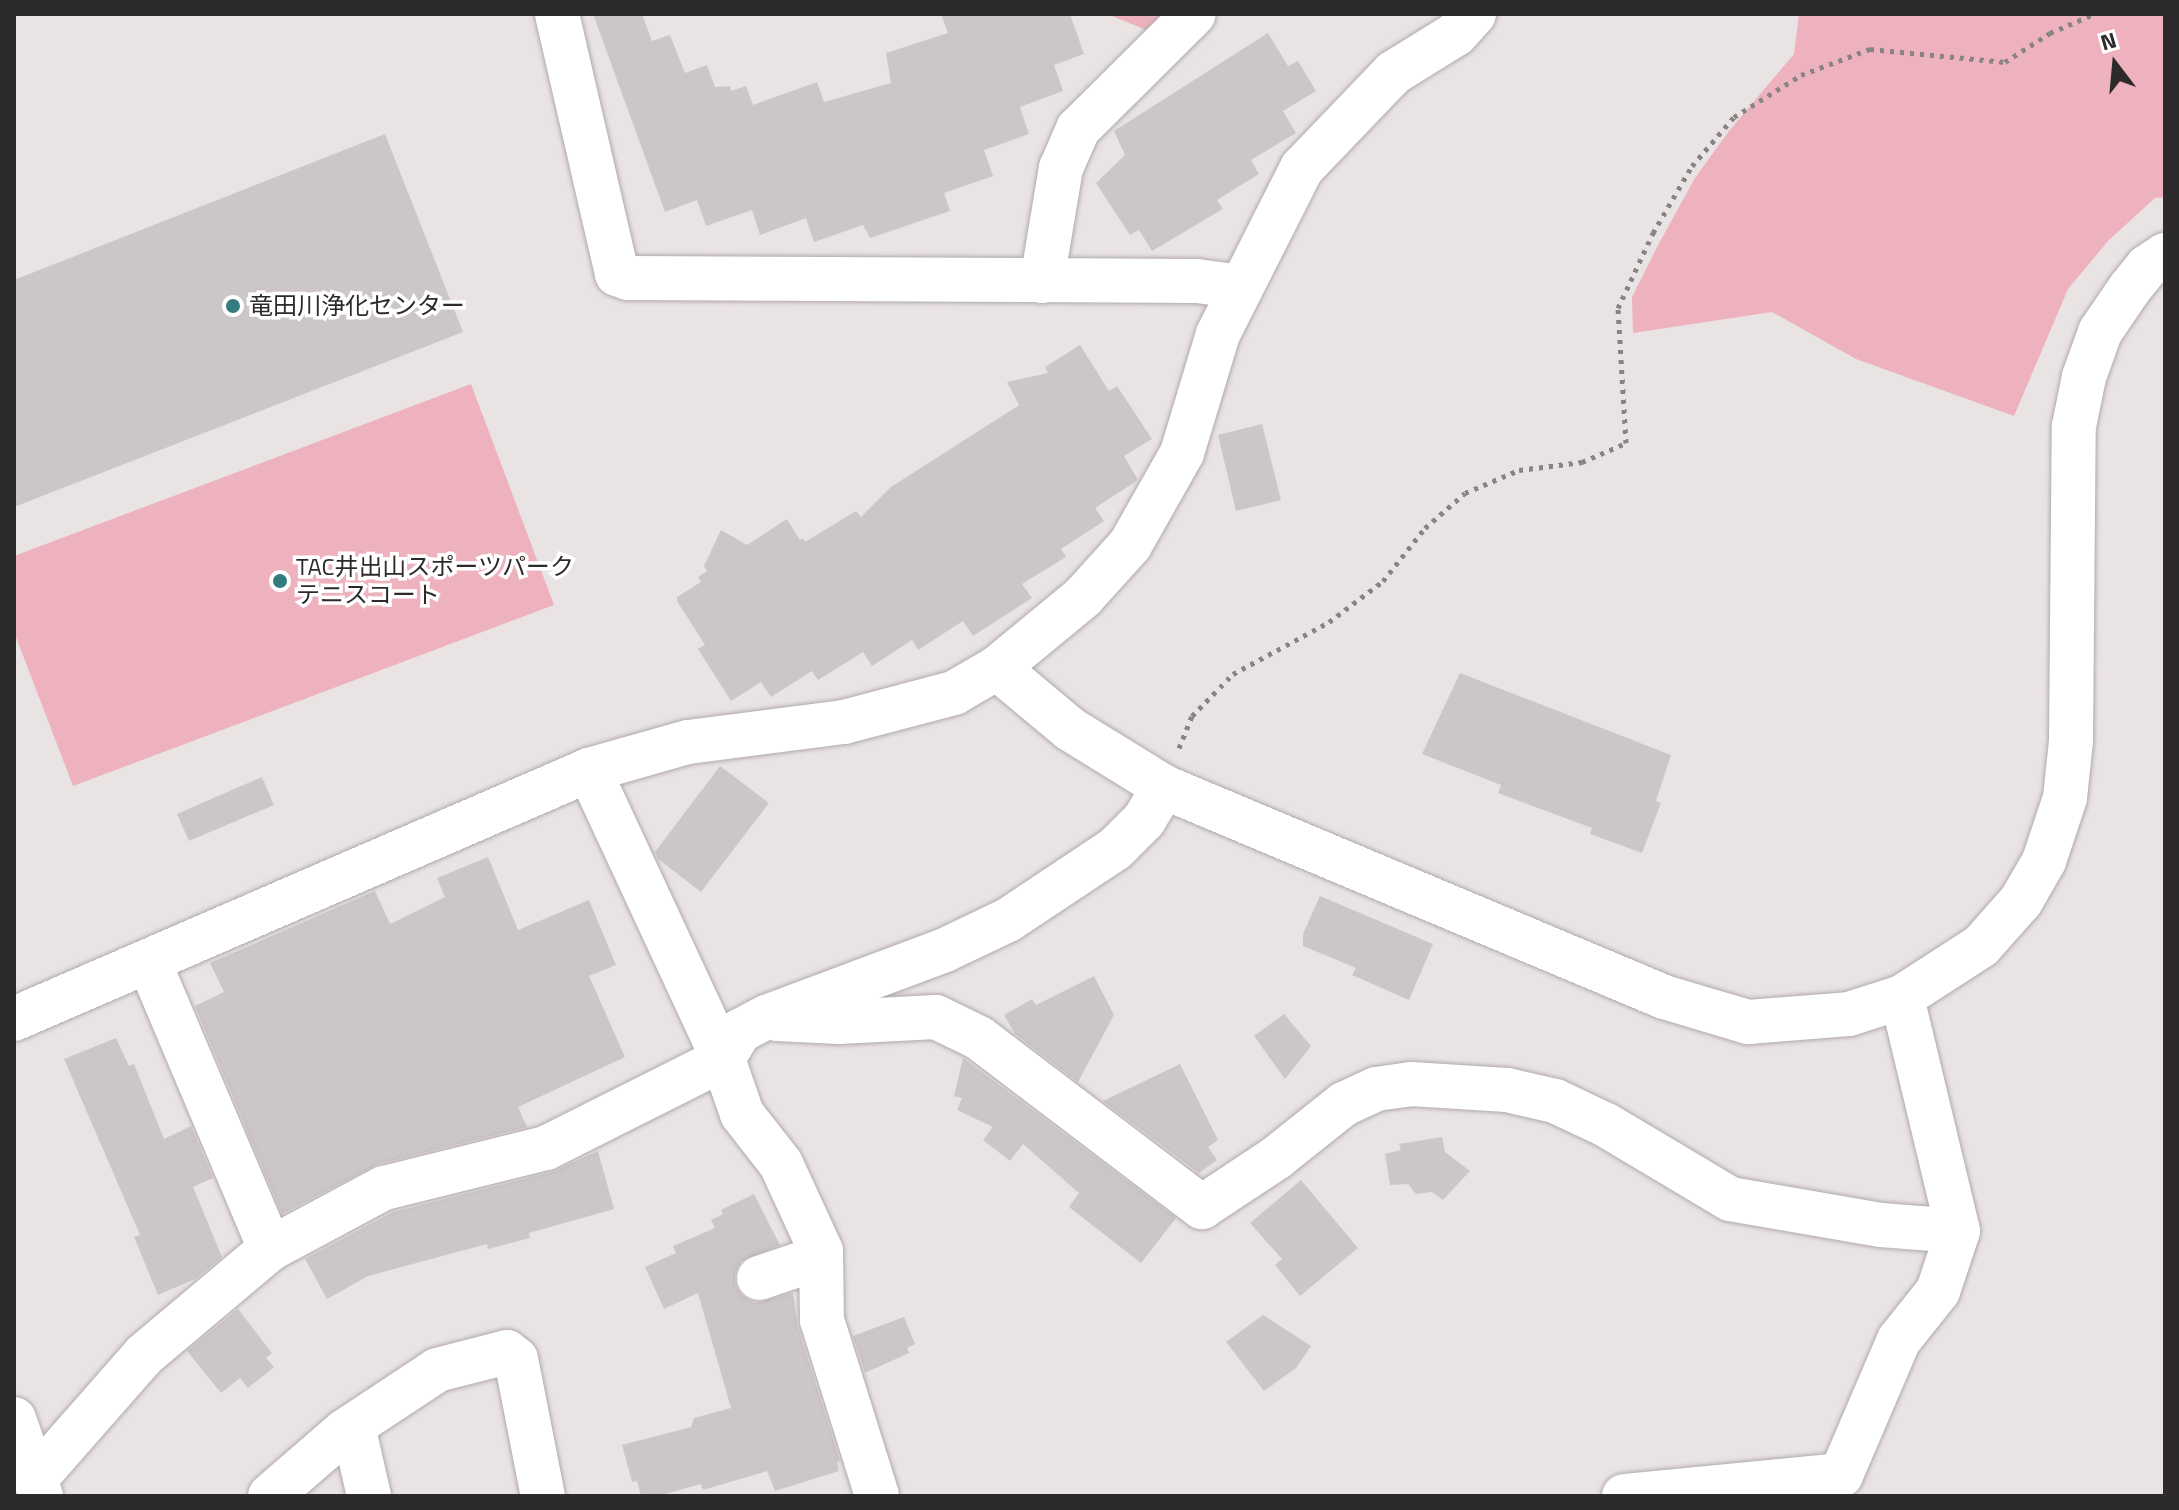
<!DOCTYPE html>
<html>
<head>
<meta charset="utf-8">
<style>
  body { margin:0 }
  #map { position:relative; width:2179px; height:1510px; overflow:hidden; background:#eae3e4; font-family:"Titillium Web","Noto Sans JP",sans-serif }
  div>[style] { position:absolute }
  .green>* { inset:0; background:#edb2be }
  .building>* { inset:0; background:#cdc6c7 }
  .path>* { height:5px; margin-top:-2.5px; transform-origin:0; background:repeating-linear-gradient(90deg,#888384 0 4px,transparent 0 10px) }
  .roads { filter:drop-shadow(0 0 2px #b0aaab) drop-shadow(0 0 2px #b0aaab) }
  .minor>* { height:44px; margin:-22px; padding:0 22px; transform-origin:22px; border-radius:22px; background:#fff }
  .dots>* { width:22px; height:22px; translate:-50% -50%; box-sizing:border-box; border:4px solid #fff; border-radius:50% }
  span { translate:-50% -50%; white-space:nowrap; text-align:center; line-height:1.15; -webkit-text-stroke:7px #fff; paint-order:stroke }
  .poi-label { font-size:24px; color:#2d2a2b }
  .left { translate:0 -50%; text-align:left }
  .frame { position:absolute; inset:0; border:16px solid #2d2a2b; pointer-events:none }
  .north { position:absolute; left:2075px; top:24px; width:80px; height:80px; -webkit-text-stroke:6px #fff; paint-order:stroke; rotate:344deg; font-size:22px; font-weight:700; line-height:32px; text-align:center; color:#2d2a2b }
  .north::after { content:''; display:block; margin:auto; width:28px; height:36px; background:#2d2a2b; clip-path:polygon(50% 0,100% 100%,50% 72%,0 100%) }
</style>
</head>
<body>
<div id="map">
  <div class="green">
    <i style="clip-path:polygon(1107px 14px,1167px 14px,1149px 31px)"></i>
    <i style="clip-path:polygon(1799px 14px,2165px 14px,2165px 197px,2155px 198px,2109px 240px,2068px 289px,2014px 416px,1856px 359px,1772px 312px,1633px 333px,1632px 297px,1657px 247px,1695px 178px,1729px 131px,1794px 54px)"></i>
    <i style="clip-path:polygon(471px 384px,554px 605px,73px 786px,14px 632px,14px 556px)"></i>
  </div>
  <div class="building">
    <i style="clip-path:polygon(593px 14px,642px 14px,652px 41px,670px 35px,685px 73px,707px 65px,715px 87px,730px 86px,731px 91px,746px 86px,753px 105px,817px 82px,824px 102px,891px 83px,886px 53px,948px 33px,941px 14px,1070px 14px,1084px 54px,1054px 65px,1063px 91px,1020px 107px,1029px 134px,984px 150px,993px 176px,944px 193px,950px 211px,870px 238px,863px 225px,814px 242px,806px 218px,760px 235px,752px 210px,706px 226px,697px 200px,665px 212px)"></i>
    <i style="clip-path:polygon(1268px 33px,1288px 66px,1298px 61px,1316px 91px,1283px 111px,1296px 133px,1251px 160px,1259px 174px,1217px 200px,1223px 209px,1152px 251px,1139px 230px,1130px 235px,1096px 183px,1125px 155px,1114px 131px)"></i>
    <i style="clip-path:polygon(385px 134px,463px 332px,14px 507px,14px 280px)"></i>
    <i style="clip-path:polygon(1080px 345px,1109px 391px,1117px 386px,1152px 439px,1124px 456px,1138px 480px,1095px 508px,1104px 521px,1061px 549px,1066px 557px,1022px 584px,1032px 598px,973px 636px,963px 621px,918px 650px,912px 640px,872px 666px,863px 652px,818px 680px,812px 671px,771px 697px,761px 682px,731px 701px,698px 649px,705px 645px,677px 601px,677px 597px,701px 582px,698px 577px,707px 571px,704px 566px,721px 530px,747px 545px,787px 519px,800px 540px,803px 538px,805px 542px,856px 511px,861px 517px,891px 487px,1019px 405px,1007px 382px,1048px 373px,1045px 367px)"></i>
    <i style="clip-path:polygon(1262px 424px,1281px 500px,1236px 511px,1218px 435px)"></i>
    <i style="clip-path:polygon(1460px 673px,1671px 755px,1656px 801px,1661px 803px,1642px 853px,1590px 834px,1592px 828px,1498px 793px,1501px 785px,1422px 754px)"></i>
    <i style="clip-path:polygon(720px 766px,769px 803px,701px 892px,658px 859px,655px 852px)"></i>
    <i style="clip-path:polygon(262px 777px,274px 805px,189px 841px,177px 814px)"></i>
    <i style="clip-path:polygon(488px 857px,518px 930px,589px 900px,616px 965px,589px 976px,625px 1057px,518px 1107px,527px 1127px,378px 1164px,282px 1214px,195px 1006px,224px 992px,210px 963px,375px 891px,390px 924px,445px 897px,437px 878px)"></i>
    <i style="clip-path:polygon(1320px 896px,1433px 944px,1409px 1000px,1352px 975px,1356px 968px,1303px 946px,1303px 934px)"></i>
    <i style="clip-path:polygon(1094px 976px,1114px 1015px,1078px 1082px,1015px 1034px,1004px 1015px,1032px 999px,1036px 1005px)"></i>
    <i style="clip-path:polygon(1284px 1014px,1311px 1046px,1285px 1079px,1254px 1036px)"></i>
    <i style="clip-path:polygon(116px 1038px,129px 1066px,134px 1064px,164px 1139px,191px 1126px,213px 1178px,193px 1187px,222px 1257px,195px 1279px,158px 1295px,134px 1237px,140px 1235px,64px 1059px)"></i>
    <i style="clip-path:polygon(963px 1058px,1176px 1218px,1141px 1263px,1069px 1207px,1079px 1193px,1023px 1144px,1010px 1161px,983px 1140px,993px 1127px,957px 1110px,962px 1098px,954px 1096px)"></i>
    <i style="clip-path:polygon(1180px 1064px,1218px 1140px,1208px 1147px,1217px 1160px,1199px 1173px,1103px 1101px)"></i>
    <i style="clip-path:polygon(1442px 1137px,1445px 1152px,1470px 1171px,1443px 1200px,1432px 1192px,1416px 1194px,1408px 1184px,1390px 1185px,1385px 1154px,1401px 1150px,1399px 1144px)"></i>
    <i style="clip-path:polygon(598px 1151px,614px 1209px,529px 1233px,530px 1238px,488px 1249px,487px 1244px,368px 1276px,327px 1299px,305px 1259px,393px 1212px,552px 1172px)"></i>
    <i style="clip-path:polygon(1301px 1180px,1358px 1248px,1300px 1296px,1275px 1265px,1282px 1259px,1250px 1223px)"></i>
    <i style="clip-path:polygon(754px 1194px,780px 1245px,741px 1261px,735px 1272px,735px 1285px,742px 1296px,755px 1303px,793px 1293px,798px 1327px,840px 1461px,837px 1462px,839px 1471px,775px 1491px,767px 1471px,703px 1490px,701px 1484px,658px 1496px,641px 1496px,637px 1481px,632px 1482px,622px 1445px,691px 1427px,694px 1418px,731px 1408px,698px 1293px,664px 1309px,645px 1267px,676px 1253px,673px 1246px,715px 1228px,711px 1220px,723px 1214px,721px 1210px)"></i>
    <i style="clip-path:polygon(238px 1309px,272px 1353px,266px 1358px,274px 1367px,248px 1388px,240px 1378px,221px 1393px,187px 1351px)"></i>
    <i style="clip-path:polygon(1263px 1315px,1311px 1346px,1296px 1368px,1264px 1391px,1226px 1342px)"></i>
    <i style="clip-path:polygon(904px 1317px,915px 1344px,907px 1348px,909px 1353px,865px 1373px,853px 1336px)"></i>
  </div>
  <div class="path">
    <i style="left:1179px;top:748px;width:35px;rotate:-68deg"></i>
    <i style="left:1192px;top:716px;width:59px;rotate:-45.7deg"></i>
    <i style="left:1233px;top:674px;width:109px;rotate:-28.4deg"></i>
    <i style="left:1329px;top:622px;width:68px;rotate:-37.2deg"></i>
    <i style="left:1383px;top:581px;width:68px;rotate:-51.6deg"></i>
    <i style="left:1425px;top:528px;width:53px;rotate:-41.2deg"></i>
    <i style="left:1465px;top:493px;width:59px;rotate:-23.1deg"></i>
    <i style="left:1519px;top:470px;width:64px;rotate:-7.2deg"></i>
    <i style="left:1582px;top:462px;width:48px;rotate:-23.4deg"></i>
    <i style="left:1626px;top:443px;width:135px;rotate:-93.4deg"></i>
    <i style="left:1618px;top:308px;width:83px;rotate:-65deg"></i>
    <i style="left:1653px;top:233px;width:78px;rotate:-59.8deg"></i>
    <i style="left:1692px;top:166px;width:65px;rotate:-49.4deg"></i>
    <i style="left:1734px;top:117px;width:79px;rotate:-32.1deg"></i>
    <i style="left:1801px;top:75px;width:74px;rotate:-20.6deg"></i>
    <i style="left:1870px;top:49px;width:136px;rotate:5.5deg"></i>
    <i style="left:2005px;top:62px;width:54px;rotate:-32.8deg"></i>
    <i style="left:2050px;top:33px;width:48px;rotate:-23.4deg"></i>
  </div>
  <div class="roads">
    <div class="minor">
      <i style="left:557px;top:14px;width:267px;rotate:77deg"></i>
      <i style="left:617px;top:274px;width:12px;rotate:20deg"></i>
      <i style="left:628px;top:278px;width:569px;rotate:0.3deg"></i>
      <i style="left:1197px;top:281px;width:45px;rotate:7.6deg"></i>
      <i style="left:1042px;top:281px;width:115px;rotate:-80.5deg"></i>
      <i style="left:1061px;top:168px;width:43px;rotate:-66.4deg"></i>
      <i style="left:1078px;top:129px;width:163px;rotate:-44.8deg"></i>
      <i style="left:997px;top:668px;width:95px;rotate:39.9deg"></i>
      <i style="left:1070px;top:729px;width:110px;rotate:31.7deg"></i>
      <i style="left:1164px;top:787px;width:542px;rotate:22.78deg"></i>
      <i style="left:1664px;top:997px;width:88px;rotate:16.6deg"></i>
      <i style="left:1748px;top:1022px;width:101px;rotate:-4.5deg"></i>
      <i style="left:1849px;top:1014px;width:56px;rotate:-17.8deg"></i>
      <i style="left:1902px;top:997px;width:94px;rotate:-32.8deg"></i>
      <i style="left:1981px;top:946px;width:60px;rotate:-48.4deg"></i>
      <i style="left:2021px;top:901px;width:46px;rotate:-60.1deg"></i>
      <i style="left:2044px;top:861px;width:66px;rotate:-71.6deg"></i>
      <i style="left:2065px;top:798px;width:57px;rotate:-84deg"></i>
      <i style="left:2071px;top:741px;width:315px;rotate:-89.5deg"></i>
      <i style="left:2074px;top:426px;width:50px;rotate:-78.5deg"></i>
      <i style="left:2084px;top:377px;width:48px;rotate:-70.4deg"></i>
      <i style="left:2100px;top:332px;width:53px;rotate:-55.7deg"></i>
      <i style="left:2130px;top:288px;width:27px;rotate:-51deg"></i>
      <i style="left:2147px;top:267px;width:22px;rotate:-34deg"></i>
      <i style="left:589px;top:770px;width:319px;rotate:65.1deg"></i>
      <i style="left:723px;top:1059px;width:58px;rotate:70.9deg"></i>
      <i style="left:742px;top:1114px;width:63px;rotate:52deg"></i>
      <i style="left:781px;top:1164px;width:96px;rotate:65.3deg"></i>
      <i style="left:821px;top:1251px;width:69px;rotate:89.2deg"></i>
      <i style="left:822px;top:1320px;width:184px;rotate:72.6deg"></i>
      <i style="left:149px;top:962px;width:311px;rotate:67.1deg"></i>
      <i style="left:14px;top:1019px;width:627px;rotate:-23.41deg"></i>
      <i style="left:589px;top:770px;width:103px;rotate:-15.8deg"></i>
      <i style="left:688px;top:742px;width:157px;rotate:-7.3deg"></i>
      <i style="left:844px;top:722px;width:114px;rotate:-14.8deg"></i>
      <i style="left:954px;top:693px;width:50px;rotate:-30.2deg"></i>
      <i style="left:997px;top:668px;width:112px;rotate:-39.5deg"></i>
      <i style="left:1083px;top:597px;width:70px;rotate:-47.9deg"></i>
      <i style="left:1130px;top:545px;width:106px;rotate:-60.5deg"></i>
      <i style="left:1182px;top:453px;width:124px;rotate:-73.2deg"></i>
      <i style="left:1218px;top:334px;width:186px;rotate:-63.2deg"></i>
      <i style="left:1302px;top:168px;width:132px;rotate:-46.2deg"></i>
      <i style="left:1393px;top:73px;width:74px;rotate:-31.8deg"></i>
      <i style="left:1456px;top:34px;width:27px;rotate:-48deg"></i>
      <i style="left:777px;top:1019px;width:62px;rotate:2.8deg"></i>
      <i style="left:839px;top:1022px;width:97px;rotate:-3deg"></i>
      <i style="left:936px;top:1017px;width:48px;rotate:26deg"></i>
      <i style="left:979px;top:1038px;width:280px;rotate:37.2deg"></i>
      <i style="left:1202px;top:1207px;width:89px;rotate:-33.5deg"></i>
      <i style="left:1276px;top:1158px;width:87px;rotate:-38.5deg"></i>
      <i style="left:1344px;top:1104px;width:35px;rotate:-25deg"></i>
      <i style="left:1376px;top:1089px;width:35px;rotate:-8deg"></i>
      <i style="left:1411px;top:1084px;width:96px;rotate:3.6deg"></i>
      <i style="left:1507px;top:1090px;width:49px;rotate:12.9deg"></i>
      <i style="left:1555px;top:1101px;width:56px;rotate:25.2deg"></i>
      <i style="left:1606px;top:1125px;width:144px;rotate:30.8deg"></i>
      <i style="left:1730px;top:1199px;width:153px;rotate:9.8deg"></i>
      <i style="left:1881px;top:1225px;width:77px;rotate:4.5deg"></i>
      <i style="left:759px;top:1278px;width:65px;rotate:-18.7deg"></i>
      <i style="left:14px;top:1419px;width:82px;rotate:70.7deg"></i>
      <i style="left:353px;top:1426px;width:72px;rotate:77.1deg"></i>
      <i style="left:36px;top:1478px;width:164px;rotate:-48.7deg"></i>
      <i style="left:144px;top:1355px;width:165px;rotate:-40.1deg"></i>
      <i style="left:270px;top:1249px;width:129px;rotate:-28.2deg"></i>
      <i style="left:384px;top:1188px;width:167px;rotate:-13.9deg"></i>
      <i style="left:546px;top:1148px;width:198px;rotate:-26.7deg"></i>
      <i style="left:723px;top:1059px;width:33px;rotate:-59deg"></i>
      <i style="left:740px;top:1031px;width:30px;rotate:-28deg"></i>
      <i style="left:766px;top:1017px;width:191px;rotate:-20.5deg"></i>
      <i style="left:945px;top:950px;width:70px;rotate:-25.5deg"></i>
      <i style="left:1008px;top:920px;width:128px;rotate:-33.6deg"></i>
      <i style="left:1115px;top:849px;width:41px;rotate:-45deg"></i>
      <i style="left:1144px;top:820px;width:39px;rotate:-59deg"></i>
      <i style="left:270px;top:1496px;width:99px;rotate:-40.9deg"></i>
      <i style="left:345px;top:1431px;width:110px;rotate:-33.5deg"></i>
      <i style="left:437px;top:1370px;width:72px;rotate:-14.4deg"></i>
      <i style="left:507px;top:1352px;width:11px;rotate:38deg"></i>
      <i style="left:516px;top:1359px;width:140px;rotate:78.9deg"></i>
      <i style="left:1624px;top:1496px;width:218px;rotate:-5.5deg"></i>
      <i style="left:1841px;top:1475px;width:147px;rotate:-66.8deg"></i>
      <i style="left:1899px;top:1340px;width:63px;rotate:-51.5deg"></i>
      <i style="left:1938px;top:1291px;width:63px;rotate:-71.6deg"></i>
      <i style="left:1958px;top:1231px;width:241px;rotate:-103.5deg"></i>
    </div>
  </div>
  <div class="dots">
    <i style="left:233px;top:306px;background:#337c7f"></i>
    <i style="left:280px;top:581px;background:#337c7f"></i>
  </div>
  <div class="poi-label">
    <span class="left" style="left:249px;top:306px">竜田川浄化センター</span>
    <span class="left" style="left:296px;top:581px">TAC井出山スポーツパーク<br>テニスコート</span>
  </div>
  <div class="frame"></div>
  <div class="north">N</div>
</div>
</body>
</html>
